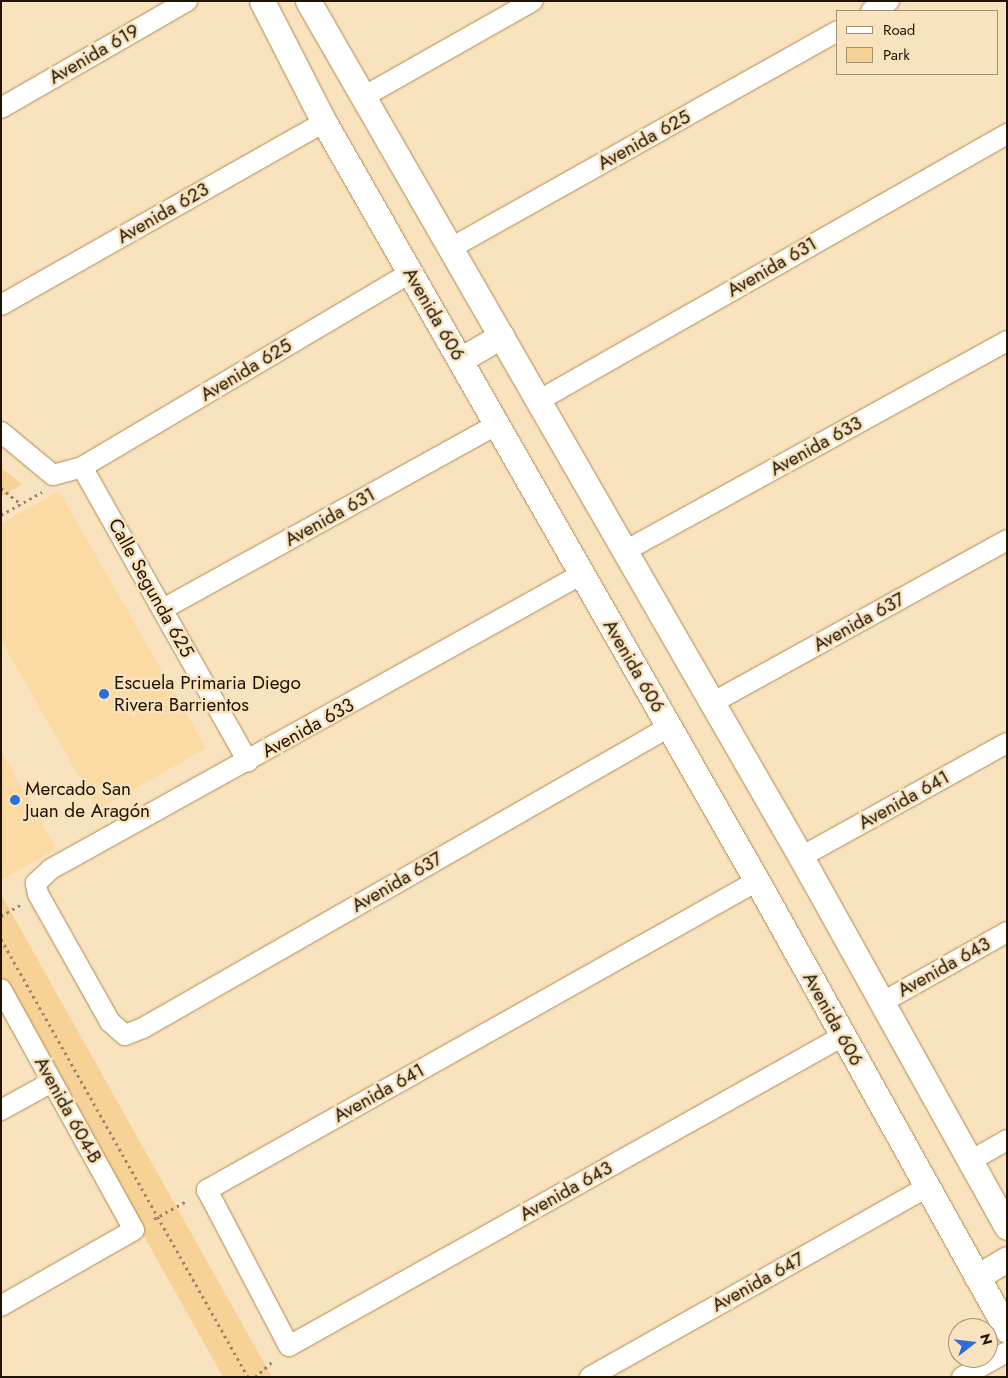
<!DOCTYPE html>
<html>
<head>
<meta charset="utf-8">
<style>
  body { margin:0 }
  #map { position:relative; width:1008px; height:1378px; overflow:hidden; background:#f9e3bf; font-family:Jost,sans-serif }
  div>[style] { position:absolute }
  .built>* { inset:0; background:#fbdaa3 }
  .green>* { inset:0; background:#f7d296 }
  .path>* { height:3px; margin-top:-1.5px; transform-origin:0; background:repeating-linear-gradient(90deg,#99876b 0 2.5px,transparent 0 6.5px) }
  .roads { filter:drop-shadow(0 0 1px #ae8b4f) drop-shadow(0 0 1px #ae8b4f) }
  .minor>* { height:20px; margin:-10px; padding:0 10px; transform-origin:10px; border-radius:10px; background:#fff }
  .tertiary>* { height:25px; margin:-12.5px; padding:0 12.5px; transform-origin:12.5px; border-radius:12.5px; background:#fff }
  .dots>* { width:14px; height:14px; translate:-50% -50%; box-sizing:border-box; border:2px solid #f9e3bf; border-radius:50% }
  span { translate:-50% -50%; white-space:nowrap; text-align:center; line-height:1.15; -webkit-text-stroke:5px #f9e3bf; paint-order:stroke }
  .street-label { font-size:19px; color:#201300 }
  .poi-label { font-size:19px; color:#201300 }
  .left { translate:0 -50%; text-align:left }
  .frame { position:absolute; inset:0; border:2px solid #201300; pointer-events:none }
  .legend { position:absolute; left:836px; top:10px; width:162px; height:65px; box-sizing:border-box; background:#f9e3bf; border:1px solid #a29073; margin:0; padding:6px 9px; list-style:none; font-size:15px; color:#201300 }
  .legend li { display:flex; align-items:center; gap:10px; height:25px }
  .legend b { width:25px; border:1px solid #a29073 }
  .north { position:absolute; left:948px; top:1318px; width:50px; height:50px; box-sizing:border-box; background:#f9e3bf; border:1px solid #a29073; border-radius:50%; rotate:74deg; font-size:14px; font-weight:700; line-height:20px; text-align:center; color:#201300 }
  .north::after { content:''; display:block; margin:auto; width:18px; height:22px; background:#2c6edb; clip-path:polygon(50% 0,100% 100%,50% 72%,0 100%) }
</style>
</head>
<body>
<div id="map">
  <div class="built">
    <i style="clip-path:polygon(59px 491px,206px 748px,98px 810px,1px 640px,1px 524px)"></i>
    <i style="clip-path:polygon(1px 750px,56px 849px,1px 880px)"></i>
  </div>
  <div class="green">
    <i style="clip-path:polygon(1px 468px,22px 484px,1px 497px)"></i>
    <i style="clip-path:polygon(1px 897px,2px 896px,272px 1377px,223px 1377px,1px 981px)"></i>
  </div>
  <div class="path">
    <i style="left:1px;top:488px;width:26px;rotate:39deg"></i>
    <i style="left:1px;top:515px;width:47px;rotate:-29.3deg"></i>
    <i style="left:1px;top:916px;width:22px;rotate:-30deg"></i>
    <i style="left:1px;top:939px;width:503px;rotate:60.58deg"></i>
    <i style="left:154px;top:1219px;width:39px;rotate:-29deg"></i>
    <i style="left:255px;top:1377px;width:25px;rotate:-42deg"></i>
  </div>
  <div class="roads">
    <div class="minor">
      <i style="left:871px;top:11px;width:21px;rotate:-29deg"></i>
      <i style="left:363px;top:97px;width:195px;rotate:-29.5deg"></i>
      <i style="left:1px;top:108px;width:215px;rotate:-29.9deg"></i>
      <i style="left:451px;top:248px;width:443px;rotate:-29.3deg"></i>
      <i style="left:1px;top:305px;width:371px;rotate:-29.5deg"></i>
      <i style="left:538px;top:401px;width:540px;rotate:-29.65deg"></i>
      <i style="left:1px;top:432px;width:67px;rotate:39.6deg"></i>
      <i style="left:53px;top:475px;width:30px;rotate:-15deg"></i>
      <i style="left:82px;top:467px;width:381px;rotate:-30.6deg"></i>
      <i style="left:82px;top:467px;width:338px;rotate:60.6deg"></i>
      <i style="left:625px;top:551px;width:436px;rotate:-28.8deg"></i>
      <i style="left:582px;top:574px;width:607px;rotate:150.95deg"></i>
      <i style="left:51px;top:869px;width:21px;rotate:137deg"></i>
      <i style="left:36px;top:883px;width:11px;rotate:80deg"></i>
      <i style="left:38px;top:894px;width:147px;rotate:60.6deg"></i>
      <i style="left:110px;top:1022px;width:20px;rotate:41deg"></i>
      <i style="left:125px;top:1035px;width:19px;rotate:-21deg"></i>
      <i style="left:143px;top:1028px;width:606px;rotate:-29.78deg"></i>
      <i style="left:163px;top:609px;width:381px;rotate:-28.9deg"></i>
      <i style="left:712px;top:703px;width:337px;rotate:-28.9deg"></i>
      <i style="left:801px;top:857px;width:235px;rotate:-29deg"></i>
      <i style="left:757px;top:881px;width:631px;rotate:150.67deg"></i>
      <i style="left:207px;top:1190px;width:176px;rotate:62.3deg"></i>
      <i style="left:289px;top:1346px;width:635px;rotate:-29.23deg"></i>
      <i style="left:1px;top:989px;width:275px;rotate:61.1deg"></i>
      <i style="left:134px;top:1230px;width:153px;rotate:150.3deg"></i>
      <i style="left:881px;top:1003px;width:145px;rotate:-29.4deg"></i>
      <i style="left:1px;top:1110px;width:58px;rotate:-28.8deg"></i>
      <i style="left:970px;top:1161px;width:43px;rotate:-29.6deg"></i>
      <i style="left:590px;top:1377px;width:387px;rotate:-29.4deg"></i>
      <i style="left:962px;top:1377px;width:51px;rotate:-29.1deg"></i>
    </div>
    <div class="tertiary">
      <i style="left:262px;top:1px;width:136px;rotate:62.9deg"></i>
      <i style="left:324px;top:122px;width:874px;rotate:60.3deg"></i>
      <i style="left:757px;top:881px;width:514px;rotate:60.89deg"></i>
      <i style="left:308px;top:1px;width:988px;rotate:60.06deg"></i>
      <i style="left:801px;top:857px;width:423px;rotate:60.9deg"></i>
      <i style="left:460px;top:360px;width:48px;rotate:-30.3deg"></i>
      <i style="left:977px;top:1277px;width:35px;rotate:-31deg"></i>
    </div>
  </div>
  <div class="dots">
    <i style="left:104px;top:694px;background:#2c6edb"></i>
    <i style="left:15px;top:800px;background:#2c6edb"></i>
  </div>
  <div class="street-label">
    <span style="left:94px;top:54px;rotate:-30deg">Avenida 619</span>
    <span style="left:644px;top:140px;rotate:-29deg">Avenida 625</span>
    <span style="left:163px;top:213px;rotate:-30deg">Avenida 623</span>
    <span style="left:772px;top:267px;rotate:-30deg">Avenida 631</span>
    <span style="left:434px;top:314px;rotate:60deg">Avenida 606</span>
    <span style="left:246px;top:370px;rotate:-31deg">Avenida 625</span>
    <span style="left:816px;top:446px;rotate:-29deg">Avenida 633</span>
    <span style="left:330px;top:517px;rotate:-29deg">Avenida 631</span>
    <span style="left:151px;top:588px;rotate:61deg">Calle Segunda 625</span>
    <span style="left:859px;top:622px;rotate:-29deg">Avenida 637</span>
    <span style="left:634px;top:666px;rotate:60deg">Avenida 606</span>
    <span style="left:308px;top:728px;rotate:-29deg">Avenida 633</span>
    <span style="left:904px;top:800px;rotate:-29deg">Avenida 641</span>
    <span style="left:397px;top:882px;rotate:-30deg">Avenida 637</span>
    <span style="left:944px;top:967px;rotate:-29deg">Avenida 643</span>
    <span style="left:833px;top:1019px;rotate:61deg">Avenida 606</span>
    <span style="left:379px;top:1093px;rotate:-29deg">Avenida 641</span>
    <span style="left:68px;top:1110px;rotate:61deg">Avenida 604-B</span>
    <span style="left:566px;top:1191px;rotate:-29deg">Avenida 643</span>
    <span style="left:758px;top:1282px;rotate:-29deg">Avenida 647</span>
  </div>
  <div class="poi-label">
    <span class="left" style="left:114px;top:694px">Escuela Primaria Diego<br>Rivera Barrientos</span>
    <span class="left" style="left:25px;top:800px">Mercado San<br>Juan de Aragón</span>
  </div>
  <div class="frame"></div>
  <ul class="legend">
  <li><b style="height:6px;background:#fff"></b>Road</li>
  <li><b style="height:14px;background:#f7d296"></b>Park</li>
  </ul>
  <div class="north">N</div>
</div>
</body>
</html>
